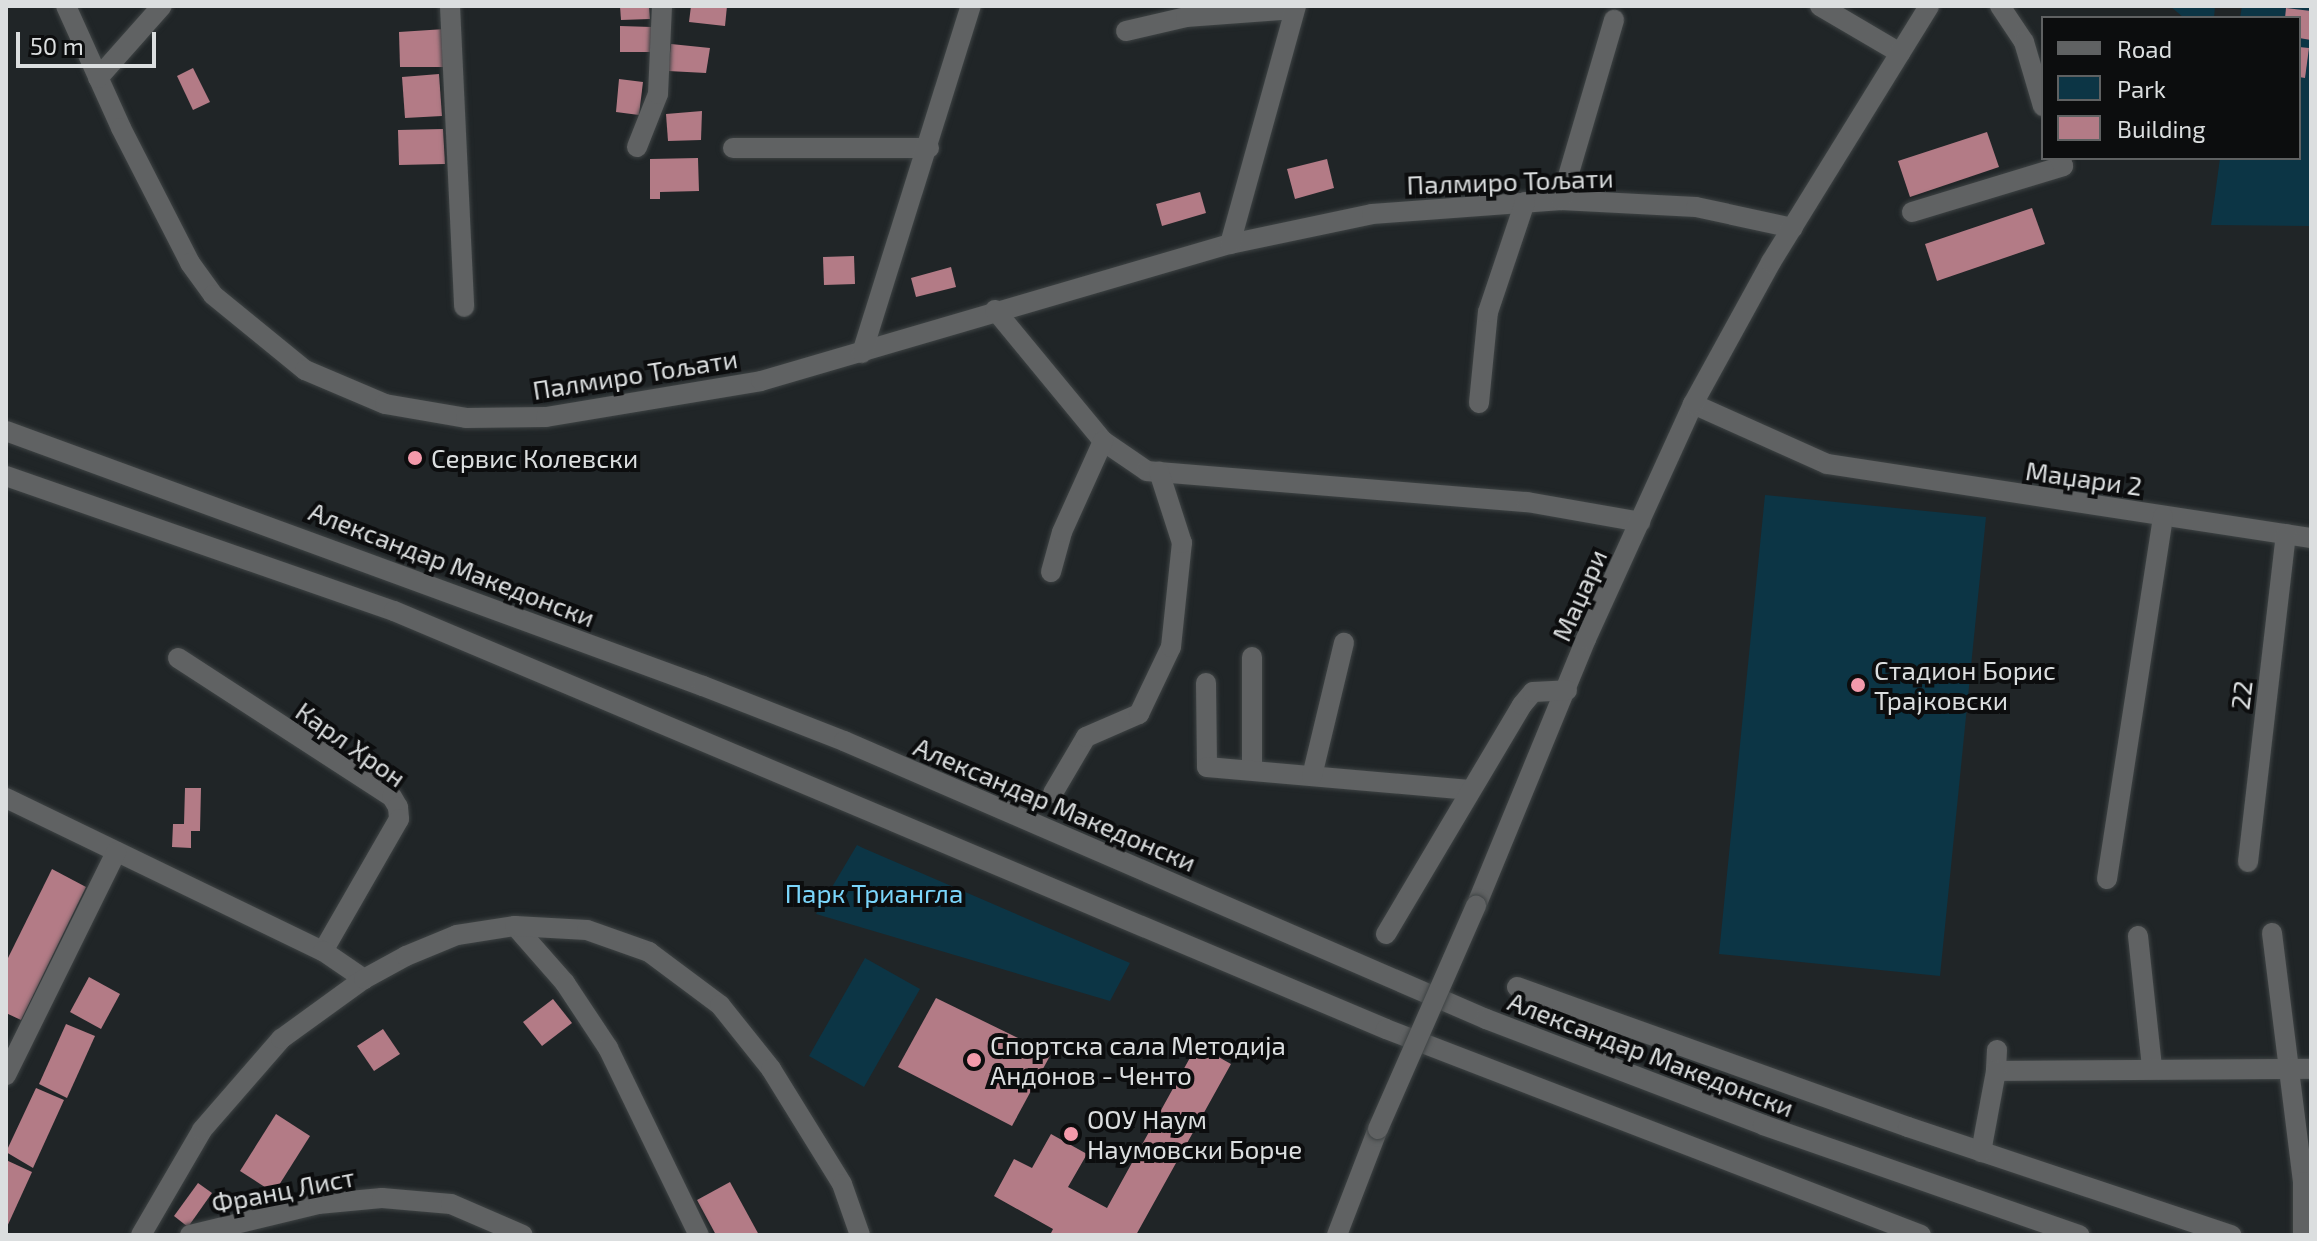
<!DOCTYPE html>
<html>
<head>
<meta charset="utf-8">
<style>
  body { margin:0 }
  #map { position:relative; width:2317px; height:1241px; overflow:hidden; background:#202527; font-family:"Exo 2",sans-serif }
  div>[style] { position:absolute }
  .green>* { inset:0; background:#0c3545 }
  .building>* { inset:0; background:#b37b86 }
  .roads { filter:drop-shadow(0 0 2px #3e4344) drop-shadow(0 0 2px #3e4344) }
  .minor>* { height:20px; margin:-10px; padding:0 10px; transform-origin:10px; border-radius:10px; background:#606263 }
  .bridges { filter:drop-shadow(0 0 2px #3e4344) drop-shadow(0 0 2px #3e4344) }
  .minor-bridge>* { height:20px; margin:-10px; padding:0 10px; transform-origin:10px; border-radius:10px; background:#606263 }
  .dots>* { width:22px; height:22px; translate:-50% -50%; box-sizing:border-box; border:4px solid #0c0d0e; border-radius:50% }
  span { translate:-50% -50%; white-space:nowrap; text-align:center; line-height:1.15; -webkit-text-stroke:8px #0c0d0e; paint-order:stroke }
  .street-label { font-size:26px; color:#dbdedf }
  .poi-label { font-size:26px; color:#dbdedf }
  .left { translate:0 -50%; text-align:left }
  .park-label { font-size:26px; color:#7ad5fa }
  .frame { position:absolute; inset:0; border:8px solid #dbdedf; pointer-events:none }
  .legend { position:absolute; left:2041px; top:16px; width:260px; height:144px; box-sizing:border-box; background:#0c0d0e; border:2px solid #5f6162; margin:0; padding:10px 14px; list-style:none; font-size:24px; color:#dbdedf }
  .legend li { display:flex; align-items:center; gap:16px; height:40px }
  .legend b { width:40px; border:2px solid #5f6162 }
  .scale { position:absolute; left:16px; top:32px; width:140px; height:36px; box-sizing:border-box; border:4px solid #dbdedf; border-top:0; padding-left:10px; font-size:24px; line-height:28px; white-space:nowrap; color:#dbdedf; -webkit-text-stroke:6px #0c0d0e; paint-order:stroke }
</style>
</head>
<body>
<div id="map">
  <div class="green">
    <i style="clip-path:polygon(2170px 6px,2215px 6px,2214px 18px,2184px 18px)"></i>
    <i style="clip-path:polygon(2242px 6px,2311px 6px,2311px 226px,2211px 225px,2220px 158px,2299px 158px,2299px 18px,2240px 18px)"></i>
    <i style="clip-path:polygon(1765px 495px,1986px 517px,1940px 976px,1719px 954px)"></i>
    <i style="clip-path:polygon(857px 845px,863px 848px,1130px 963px,1110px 1001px,816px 914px)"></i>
    <i style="clip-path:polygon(865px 958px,920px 989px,864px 1087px,809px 1056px)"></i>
  </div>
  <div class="building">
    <i style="clip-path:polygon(620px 6px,649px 6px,650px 19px,621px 20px)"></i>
    <i style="clip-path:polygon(691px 6px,727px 6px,725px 26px,689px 22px)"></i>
    <i style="clip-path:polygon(2286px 8px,2311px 11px,2311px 40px,2299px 38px,2299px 18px,2285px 18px)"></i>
    <i style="clip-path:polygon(620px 26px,652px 27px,651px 52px,620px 52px)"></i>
    <i style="clip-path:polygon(445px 29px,445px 67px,400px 67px,399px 32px)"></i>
    <i style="clip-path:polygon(671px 44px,710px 48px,706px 73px,668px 71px)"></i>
    <i style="clip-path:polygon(2299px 47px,2309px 48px,2305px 78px,2299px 77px)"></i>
    <i style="clip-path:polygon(193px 68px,210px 102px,193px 110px,177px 76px)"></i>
    <i style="clip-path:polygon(439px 74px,442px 116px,405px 118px,402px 77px)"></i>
    <i style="clip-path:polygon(619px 79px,643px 82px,639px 115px,616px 112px)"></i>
    <i style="clip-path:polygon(702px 111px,701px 140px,668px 141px,666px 114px)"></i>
    <i style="clip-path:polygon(443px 129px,445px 164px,399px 165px,398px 130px)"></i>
    <i style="clip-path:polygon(1987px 132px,1999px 167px,1910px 197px,1898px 161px)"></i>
    <i style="clip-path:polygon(698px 158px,699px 191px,660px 192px,660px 199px,650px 199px,650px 159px)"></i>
    <i style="clip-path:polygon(1327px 159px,1334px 188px,1295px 199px,1287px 169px)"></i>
    <i style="clip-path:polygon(1200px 192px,1206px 213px,1162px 226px,1156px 204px)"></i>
    <i style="clip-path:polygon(2032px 208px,2045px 244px,1937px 281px,1925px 244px)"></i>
    <i style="clip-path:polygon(854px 256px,855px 284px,824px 285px,823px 257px)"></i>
    <i style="clip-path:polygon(951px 267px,956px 287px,916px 297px,911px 278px)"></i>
    <i style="clip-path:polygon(185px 788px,201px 788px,200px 831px,191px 831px,191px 848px,172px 847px,173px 824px,184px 824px)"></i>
    <i style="clip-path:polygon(52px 869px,86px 887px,21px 1020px,6px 1013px,6px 962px)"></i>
    <i style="clip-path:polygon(89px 977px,120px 994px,101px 1029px,70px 1012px)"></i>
    <i style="clip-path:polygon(936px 998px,1051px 1054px,1012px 1126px,898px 1067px)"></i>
    <i style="clip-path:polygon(553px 999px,572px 1023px,542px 1046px,523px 1022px)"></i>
    <i style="clip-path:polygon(66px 1024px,95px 1036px,67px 1098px,39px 1084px)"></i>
    <i style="clip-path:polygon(383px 1029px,400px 1054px,374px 1071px,357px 1046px)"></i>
    <i style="clip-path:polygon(1197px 1045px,1231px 1064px,1136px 1235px,1050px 1235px,1053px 1229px,994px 1196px,1014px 1159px,1032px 1168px,1051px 1134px,1087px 1154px,1068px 1187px,1107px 1208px)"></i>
    <i style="clip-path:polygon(36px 1088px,64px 1100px,33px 1168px,6px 1152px)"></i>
    <i style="clip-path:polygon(276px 1114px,310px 1136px,274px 1193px,240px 1171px)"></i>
    <i style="clip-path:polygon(6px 1160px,32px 1172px,6px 1229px)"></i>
    <i style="clip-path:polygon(730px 1182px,759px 1235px,716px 1235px,697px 1200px)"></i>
    <i style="clip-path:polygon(198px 1183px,212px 1193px,188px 1227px,174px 1216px)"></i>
  </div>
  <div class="roads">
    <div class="minor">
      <i style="left:66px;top:6px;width:134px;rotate:65.7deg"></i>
      <i style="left:121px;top:128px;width:152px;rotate:62.9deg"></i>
      <i style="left:190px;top:263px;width:39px;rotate:54deg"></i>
      <i style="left:213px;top:295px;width:119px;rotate:39.2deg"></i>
      <i style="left:305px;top:370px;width:87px;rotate:23deg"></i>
      <i style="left:385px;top:404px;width:82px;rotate:9.8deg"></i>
      <i style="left:466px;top:418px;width:80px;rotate:-0.7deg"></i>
      <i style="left:546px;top:417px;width:218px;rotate:-9.5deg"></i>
      <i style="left:761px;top:381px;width:489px;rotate:-16.3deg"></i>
      <i style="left:1230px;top:244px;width:145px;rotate:-11.9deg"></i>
      <i style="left:1372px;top:214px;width:190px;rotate:-4.2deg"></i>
      <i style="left:1561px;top:200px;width:135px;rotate:3deg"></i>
      <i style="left:1696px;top:207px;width:99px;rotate:12.2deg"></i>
      <i style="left:450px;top:6px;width:301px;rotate:87.3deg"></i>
      <i style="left:1820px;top:6px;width:93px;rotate:30.4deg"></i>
      <i style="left:2000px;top:6px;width:43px;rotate:56.3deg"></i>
      <i style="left:2024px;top:42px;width:67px;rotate:73.5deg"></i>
      <i style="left:1126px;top:31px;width:62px;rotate:-13.1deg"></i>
      <i style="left:1186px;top:17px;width:109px;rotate:-4.2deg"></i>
      <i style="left:98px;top:78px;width:96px;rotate:-48.4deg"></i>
      <i style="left:637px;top:147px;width:57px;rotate:-68.4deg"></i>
      <i style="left:658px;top:94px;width:88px;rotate:-87.4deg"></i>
      <i style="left:733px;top:148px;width:196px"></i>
      <i style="left:1561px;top:200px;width:188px;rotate:-73.6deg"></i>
      <i style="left:1912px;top:212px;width:158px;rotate:-16.9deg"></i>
      <i style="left:2063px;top:166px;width:9px;rotate:-111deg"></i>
      <i style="left:1230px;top:244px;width:247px;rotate:-74.5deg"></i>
      <i style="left:995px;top:310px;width:170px;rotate:50.5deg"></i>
      <i style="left:1103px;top:441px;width:53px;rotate:34.3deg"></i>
      <i style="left:1147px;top:471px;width:381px;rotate:4.7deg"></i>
      <i style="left:1527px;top:502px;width:115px;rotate:10deg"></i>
      <i style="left:862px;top:353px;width:364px;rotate:-72.6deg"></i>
      <i style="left:1479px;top:403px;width:91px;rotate:-84.4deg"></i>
      <i style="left:1488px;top:312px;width:116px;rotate:-71.4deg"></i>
      <i style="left:1693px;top:404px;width:147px;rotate:24.1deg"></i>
      <i style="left:1827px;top:464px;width:490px;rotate:8.7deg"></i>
      <i style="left:6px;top:431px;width:742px;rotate:20.1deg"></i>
      <i style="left:703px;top:686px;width:151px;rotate:21.3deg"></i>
      <i style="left:844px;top:741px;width:700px;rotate:23.41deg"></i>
      <i style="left:1486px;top:1019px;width:297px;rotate:20.9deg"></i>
      <i style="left:1763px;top:1125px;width:335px;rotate:19.2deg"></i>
      <i style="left:6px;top:476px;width:411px;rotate:19.2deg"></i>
      <i style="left:394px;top:611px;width:1076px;rotate:22.85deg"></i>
      <i style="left:1386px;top:1029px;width:573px;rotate:21.06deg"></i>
      <i style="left:1051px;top:572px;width:41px;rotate:-74.6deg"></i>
      <i style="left:1062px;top:532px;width:100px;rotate:-65.7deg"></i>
      <i style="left:1252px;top:657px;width:113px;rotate:90deg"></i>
      <i style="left:178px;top:658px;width:255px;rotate:33deg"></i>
      <i style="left:392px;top:797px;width:12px;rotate:59deg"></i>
      <i style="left:398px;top:807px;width:12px;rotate:85deg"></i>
      <i style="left:399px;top:819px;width:152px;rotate:119.9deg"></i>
      <i style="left:1206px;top:683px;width:84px;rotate:89.3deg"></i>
      <i style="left:1207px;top:767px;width:264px;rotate:5deg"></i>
      <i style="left:1312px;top:776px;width:137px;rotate:-76.5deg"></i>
      <i style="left:1053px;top:793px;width:65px;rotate:-59.5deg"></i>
      <i style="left:1086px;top:737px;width:58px;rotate:-23.5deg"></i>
      <i style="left:1139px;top:714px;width:74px;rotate:-64.5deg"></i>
      <i style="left:1171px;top:647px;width:105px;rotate:-84deg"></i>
      <i style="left:1182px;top:543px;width:75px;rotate:-107.9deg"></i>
      <i style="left:6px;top:798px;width:352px;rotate:25.8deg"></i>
      <i style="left:323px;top:951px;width:50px;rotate:34.3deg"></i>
      <i style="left:2248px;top:862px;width:330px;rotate:-83.4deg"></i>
      <i style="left:2107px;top:879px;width:367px;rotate:-81.2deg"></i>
      <i style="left:1476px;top:906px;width:289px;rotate:-67.6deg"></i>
      <i style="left:1586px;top:639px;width:258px;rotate:-65.5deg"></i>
      <i style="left:1693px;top:404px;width:162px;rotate:-61.2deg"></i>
      <i style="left:1771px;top:262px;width:301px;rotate:-58.3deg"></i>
      <i style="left:515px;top:926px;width:76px;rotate:48.7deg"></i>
      <i style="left:565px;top:983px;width:78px;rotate:56.5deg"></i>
      <i style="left:608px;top:1048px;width:208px;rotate:64.1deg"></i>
      <i style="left:2272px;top:933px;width:251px;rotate:82.9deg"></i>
      <i style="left:2303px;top:1182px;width:53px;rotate:90deg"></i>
      <i style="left:1386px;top:934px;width:266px;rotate:-59.3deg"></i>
      <i style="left:1522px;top:705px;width:17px;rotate:-50deg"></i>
      <i style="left:1533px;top:692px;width:34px;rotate:-3deg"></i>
      <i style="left:2138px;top:936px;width:133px;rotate:83.9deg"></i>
      <i style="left:1517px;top:987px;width:415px;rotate:19.7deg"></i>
      <i style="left:1908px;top:1127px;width:341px;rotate:18.5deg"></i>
      <i style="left:1997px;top:1050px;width:21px;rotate:93deg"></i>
      <i style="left:1996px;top:1071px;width:315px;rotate:-0.4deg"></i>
      <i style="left:6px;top:1075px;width:249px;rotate:-63.7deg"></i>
      <i style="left:1981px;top:1152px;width:82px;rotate:-79.5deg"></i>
      <i style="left:141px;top:1235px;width:121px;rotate:-59.8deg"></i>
      <i style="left:202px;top:1130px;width:121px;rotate:-49deg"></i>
      <i style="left:281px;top:1039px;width:102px;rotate:-35.9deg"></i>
      <i style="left:364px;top:979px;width:48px;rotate:-28.7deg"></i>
      <i style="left:406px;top:956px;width:55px;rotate:-22.4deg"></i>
      <i style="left:457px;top:935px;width:59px;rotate:-8.8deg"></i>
      <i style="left:515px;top:926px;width:72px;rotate:3.2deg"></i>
      <i style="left:587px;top:930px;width:66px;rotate:19.5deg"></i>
      <i style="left:649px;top:952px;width:89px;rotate:36.7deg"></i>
      <i style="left:720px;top:1005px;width:82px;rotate:51.4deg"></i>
      <i style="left:771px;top:1069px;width:135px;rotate:58.3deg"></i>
      <i style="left:842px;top:1184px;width:54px;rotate:70.6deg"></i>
      <i style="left:190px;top:1235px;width:132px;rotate:-13.6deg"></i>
      <i style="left:318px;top:1204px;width:64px;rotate:-5.4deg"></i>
      <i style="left:382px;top:1198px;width:69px;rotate:5deg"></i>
      <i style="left:451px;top:1204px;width:78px;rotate:23.3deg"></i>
      <i style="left:1337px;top:1235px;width:114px;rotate:-68.9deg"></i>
    </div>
  </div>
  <div class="bridges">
    <div class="minor-bridge">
      <i style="left:1378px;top:1129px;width:244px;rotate:-66.3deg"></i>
    </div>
  </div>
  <div class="dots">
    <i style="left:415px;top:458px;background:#f39aab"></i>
    <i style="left:1858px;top:685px;background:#f39aab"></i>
    <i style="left:974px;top:1060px;background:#f39aab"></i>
    <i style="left:1071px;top:1134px;background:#f39aab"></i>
  </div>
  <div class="street-label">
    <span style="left:1510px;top:181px;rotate:-2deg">Палмиро Тољати</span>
    <span style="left:635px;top:374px;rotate:-9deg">Палмиро Тољати</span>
    <span style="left:2084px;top:478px;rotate:8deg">Маџари 2</span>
    <span style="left:452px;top:564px;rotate:21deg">Александар Македонски</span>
    <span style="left:1579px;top:595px;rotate:-66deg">Маџари</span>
    <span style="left:2241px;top:695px;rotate:-83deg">22</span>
    <span style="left:351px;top:744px;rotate:35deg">Карл Хрон</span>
    <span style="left:1055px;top:804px;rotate:23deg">Александар Македонски</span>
    <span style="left:1651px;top:1054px;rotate:21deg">Александар Македонски</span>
    <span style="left:283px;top:1190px;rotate:-11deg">Франц Лист</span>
  </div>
  <div class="poi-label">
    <span class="left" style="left:431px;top:458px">Сервис Колевски</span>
    <span class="left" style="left:1874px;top:685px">Стадион Борис<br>Трајковски</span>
    <span class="left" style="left:990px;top:1060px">Спортска сала Методија<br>Андонов - Ченто</span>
    <span class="left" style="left:1087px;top:1134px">ООУ Наум<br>Наумовски Борче</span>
  </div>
  <div class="park-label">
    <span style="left:874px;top:893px">Парк Триангла</span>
  </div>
  <div class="frame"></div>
  <ul class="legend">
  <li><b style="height:10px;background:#606263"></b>Road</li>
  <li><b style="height:22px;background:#0c3545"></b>Park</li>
  <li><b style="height:22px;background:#b37b86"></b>Building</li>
  </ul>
  <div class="scale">50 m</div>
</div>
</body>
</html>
